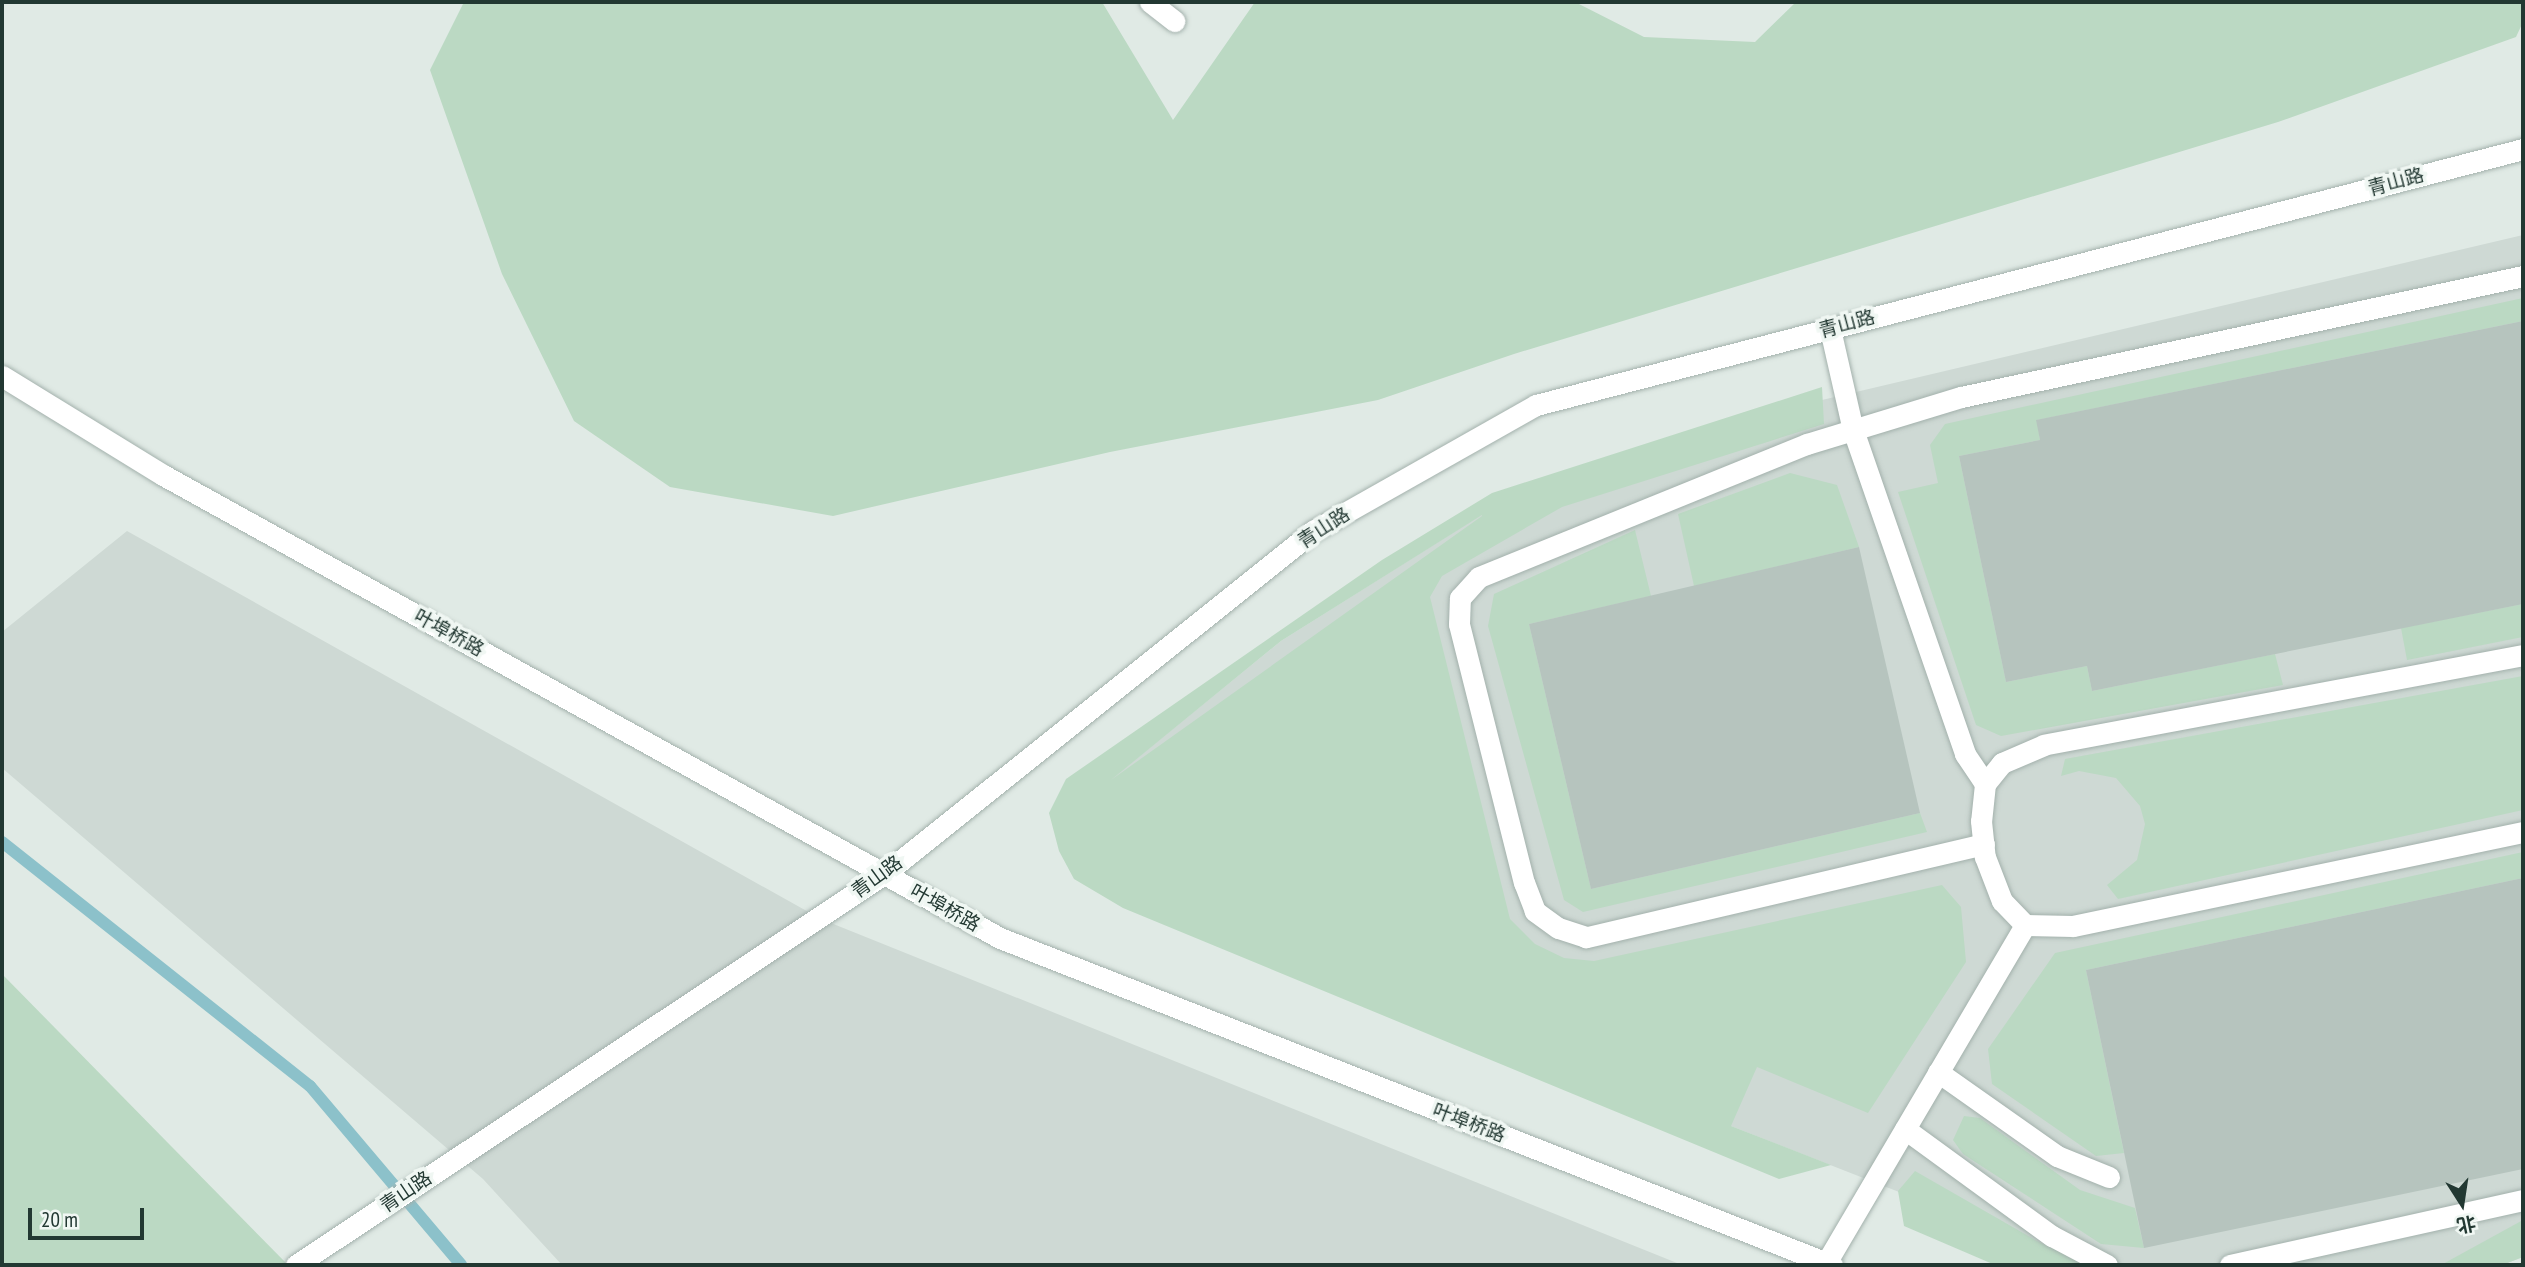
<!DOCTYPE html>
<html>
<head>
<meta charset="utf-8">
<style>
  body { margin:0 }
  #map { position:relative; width:2525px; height:1267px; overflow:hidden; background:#e0eae5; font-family:"PT Sans Narrow","Noto Sans SC",sans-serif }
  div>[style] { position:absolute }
  .built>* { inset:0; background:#ced9d4 }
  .green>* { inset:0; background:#bbd9c3 }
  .stream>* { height:12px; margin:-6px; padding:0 6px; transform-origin:6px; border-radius:6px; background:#8cc1ca }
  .building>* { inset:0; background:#b6c4be }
  .roads { filter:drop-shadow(0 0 2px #a3b1ac) drop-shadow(0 0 2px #a3b1ac) }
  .minor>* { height:21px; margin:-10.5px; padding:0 10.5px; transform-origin:10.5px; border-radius:10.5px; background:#fff }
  span { translate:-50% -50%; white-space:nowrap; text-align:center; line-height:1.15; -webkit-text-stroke:7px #f0f7f3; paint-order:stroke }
  .street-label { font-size:19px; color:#223832 }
  .frame { position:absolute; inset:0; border:4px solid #223832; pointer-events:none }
  .north { position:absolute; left:2427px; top:1169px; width:70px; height:70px; -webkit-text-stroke:5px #f0f7f3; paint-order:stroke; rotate:168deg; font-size:19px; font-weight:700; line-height:28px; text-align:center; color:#223832 }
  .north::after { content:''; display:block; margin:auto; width:24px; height:32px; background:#223832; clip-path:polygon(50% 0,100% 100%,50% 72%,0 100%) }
  .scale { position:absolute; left:28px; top:1208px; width:116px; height:32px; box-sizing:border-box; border:4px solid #223832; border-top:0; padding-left:9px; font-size:21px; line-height:24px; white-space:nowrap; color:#223832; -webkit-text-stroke:5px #f0f7f3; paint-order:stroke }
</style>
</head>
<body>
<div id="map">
  <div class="built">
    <i style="clip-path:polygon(2523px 235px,2523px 1257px,2502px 1265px,2053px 1265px,1922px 1201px,1139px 894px,1098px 790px,1281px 641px,1497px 505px,1822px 400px)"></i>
    <i style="clip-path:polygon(127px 531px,821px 919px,1682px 1265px,562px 1265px,483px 1179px,2px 768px,2px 632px)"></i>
  </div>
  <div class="green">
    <i style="clip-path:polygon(464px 2px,1102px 2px,1173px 120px,1255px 2px,1575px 2px,1644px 37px,1755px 42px,1796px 2px,2523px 2px,2523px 22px,2516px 37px,2278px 122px,1514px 354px,1378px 400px,1110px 452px,833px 516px,670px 487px,574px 421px,502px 274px,430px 70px)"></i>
    <i style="clip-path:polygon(2523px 298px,2523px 321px,2037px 420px,2040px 440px,1959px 456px,2006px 682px,2087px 666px,2092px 691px,2275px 654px,2283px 685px,2001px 736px,1976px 725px,1898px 492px,1938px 483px,1930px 445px,1945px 424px)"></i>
    <i style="clip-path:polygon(evenodd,1822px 387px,1824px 424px,1562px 507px,1442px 576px,1430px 597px,1510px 919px,1535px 944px,1564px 958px,1594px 961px,1942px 885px,1961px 907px,1966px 962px,1868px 1113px,1757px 1067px,1731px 1126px,1831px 1165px,1779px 1179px,1123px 908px,1074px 879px,1059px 851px,1049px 813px,1066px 779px,1382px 560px,1492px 493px,1822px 387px,1482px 515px,1482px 516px,1111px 780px,1281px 641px,1482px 515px)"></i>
    <i style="clip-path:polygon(1790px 473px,1837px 485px,1859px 547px,1694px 586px,1678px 514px)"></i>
    <i style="clip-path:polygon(1635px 530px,1651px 596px,1529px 624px,1591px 889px,1920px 813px,1927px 832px,1583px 912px,1564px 900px,1488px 626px,1494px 594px)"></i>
    <i style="clip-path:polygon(2523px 604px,2523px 637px,2407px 660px,2401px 628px)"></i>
    <i style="clip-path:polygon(2523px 676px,2523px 810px,2118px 899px,2107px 885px,2137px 860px,2145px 824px,2140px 806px,2116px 778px,2079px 771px,2061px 776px,2065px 759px)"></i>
    <i style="clip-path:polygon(2523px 852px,2523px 878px,2086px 970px,2124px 1153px,2096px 1156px,1992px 1084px,1988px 1049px,2055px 953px)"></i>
    <i style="clip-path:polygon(2px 974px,288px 1265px,2px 1265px)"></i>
    <i style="clip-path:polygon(1964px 1116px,1980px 1118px,2080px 1190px,2135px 1208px,2144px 1248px,2101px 1244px,1963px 1154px,1953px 1140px)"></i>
    <i style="clip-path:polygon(1915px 1171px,2037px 1241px,2089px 1265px,1995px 1265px,1904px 1226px,1898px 1191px)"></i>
    <i style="clip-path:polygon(2523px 1220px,2523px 1257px,2502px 1265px,2441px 1265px)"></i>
  </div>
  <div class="stream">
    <i style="left:2px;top:842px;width:393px;rotate:38.4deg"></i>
    <i style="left:310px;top:1086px;width:234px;rotate:49.8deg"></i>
  </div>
  <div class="building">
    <i style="clip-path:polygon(2523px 321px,2523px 604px,2092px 691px,2087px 666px,2006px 682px,1959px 456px,2040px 440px,2036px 420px)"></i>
    <i style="clip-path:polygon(1859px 547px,1920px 813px,1591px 889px,1529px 624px)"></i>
    <i style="clip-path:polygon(2523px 878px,2523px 1169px,2144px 1248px,2086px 970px)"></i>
  </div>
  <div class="roads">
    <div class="minor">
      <i style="left:1150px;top:2px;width:31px;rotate:38deg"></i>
      <i style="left:1830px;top:329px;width:104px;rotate:77.2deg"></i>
      <i style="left:1853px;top:430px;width:343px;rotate:70.9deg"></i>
      <i style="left:1965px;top:754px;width:36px;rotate:56deg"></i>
      <i style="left:2px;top:376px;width:189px;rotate:31.6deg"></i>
      <i style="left:163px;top:475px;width:957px;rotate:28.95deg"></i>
      <i style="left:1000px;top:938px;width:894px;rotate:21.46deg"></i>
      <i style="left:2523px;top:655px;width:487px;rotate:169.4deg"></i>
      <i style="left:2044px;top:745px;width:46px;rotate:156.8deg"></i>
      <i style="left:2002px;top:763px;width:27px;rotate:129deg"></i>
      <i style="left:1985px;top:784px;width:37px;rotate:96deg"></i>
      <i style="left:1981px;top:821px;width:36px;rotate:84deg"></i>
      <i style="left:1985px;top:857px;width:47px;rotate:68.9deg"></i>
      <i style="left:2002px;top:901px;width:33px;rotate:46deg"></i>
      <i style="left:2025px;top:925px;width:48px;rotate:1.2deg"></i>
      <i style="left:2073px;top:926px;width:460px;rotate:-11.8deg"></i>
      <i style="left:1984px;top:844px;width:409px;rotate:166.8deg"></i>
      <i style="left:1586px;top:937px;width:29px;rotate:-162deg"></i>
      <i style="left:1558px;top:928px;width:29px;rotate:-144deg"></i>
      <i style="left:1535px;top:911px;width:30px;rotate:-111deg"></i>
      <i style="left:1524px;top:883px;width:267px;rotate:-104.1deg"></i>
      <i style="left:1459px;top:624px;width:26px;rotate:-88deg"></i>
      <i style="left:1460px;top:598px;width:28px;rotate:-48deg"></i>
      <i style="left:1479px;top:577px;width:354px;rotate:-22.1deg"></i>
      <i style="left:1807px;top:444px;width:161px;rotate:-17deg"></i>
      <i style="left:1961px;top:397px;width:575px;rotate:-12.15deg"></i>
      <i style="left:1938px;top:1072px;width:146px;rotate:35.2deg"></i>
      <i style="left:2057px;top:1156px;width:56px;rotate:22deg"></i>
      <i style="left:1905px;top:1129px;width:182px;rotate:36.1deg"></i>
      <i style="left:2052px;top:1236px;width:62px;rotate:27.8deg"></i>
      <i style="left:1826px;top:1263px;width:392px;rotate:-59.5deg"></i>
      <i style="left:296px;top:1265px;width:706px;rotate:-33.62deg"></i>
      <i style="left:884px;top:874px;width:549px;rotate:-38.64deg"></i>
      <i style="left:1313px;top:531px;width:256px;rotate:-29.5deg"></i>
      <i style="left:1536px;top:405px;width:1020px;rotate:-14.54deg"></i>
      <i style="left:2230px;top:1265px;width:300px;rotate:-12.5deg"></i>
    </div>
  </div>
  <div class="street-label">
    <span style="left:2396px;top:182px;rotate:-15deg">青山路</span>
    <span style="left:1847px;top:324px;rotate:-15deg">青山路</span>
    <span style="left:1324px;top:528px;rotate:-33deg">青山路</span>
    <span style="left:449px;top:633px;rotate:29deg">叶埠桥路</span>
    <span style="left:877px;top:877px;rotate:-36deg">青山路</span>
    <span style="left:945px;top:908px;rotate:29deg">叶埠桥路</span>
    <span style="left:1469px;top:1123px;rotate:21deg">叶埠桥路</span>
    <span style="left:406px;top:1192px;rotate:-34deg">青山路</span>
  </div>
  <div class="frame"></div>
  <div class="north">北</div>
  <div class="scale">20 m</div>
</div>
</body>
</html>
